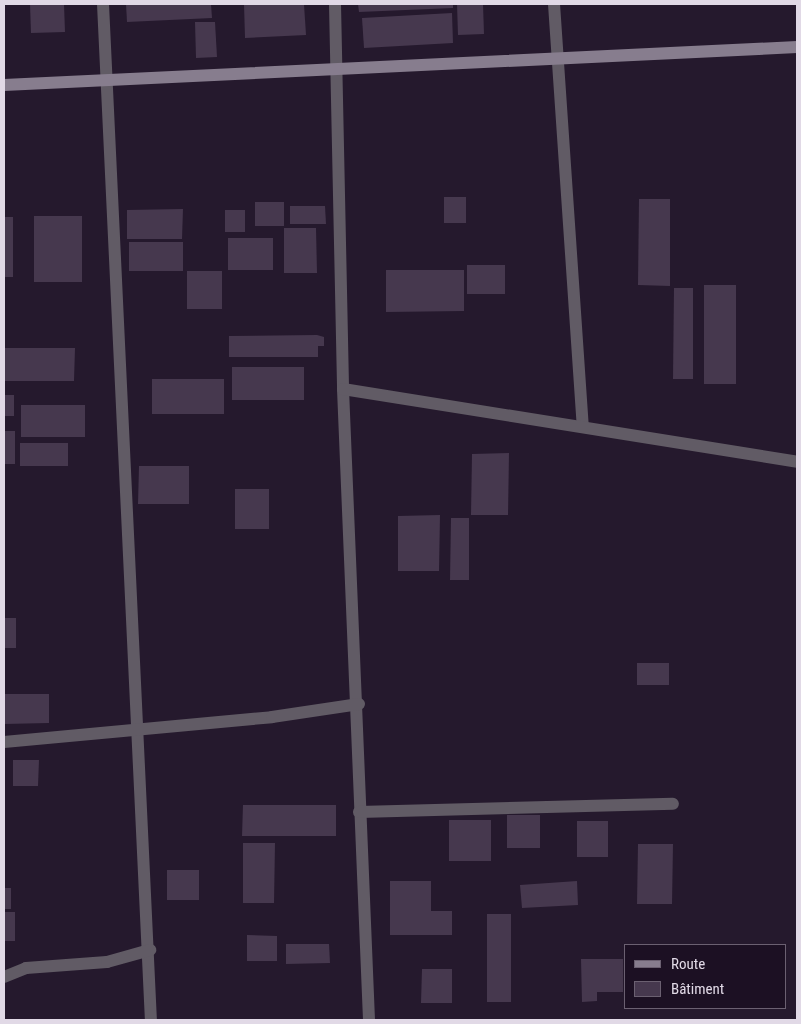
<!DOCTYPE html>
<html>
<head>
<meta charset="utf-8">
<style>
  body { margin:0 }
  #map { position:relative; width:801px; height:1024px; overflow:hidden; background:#25192d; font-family:"Roboto Condensed",sans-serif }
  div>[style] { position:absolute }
  .building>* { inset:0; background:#46384e }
  .street>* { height:12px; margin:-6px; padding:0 6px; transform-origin:6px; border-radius:6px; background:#615b65 }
  .secondary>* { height:12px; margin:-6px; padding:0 6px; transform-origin:6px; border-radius:6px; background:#877d8e }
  span { translate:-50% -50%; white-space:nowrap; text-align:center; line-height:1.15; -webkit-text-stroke:4px #1c1023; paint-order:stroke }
  .frame { position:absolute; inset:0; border:5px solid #e1d9e6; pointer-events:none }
  .legend { position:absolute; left:624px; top:944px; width:162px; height:65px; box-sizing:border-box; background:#1c1023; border:1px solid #6b6071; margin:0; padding:6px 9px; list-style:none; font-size:15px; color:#e1d9e6 }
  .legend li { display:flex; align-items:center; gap:10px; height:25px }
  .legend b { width:25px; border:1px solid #6b6071 }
</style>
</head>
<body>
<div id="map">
  <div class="building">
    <i style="clip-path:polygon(30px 4px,64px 4px,65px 32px,31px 33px)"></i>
    <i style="clip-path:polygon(126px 4px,211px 4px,212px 18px,127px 22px)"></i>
    <i style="clip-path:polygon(244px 4px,304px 4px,306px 35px,245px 38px)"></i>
    <i style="clip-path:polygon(358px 4px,453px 4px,453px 8px,359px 12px)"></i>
    <i style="clip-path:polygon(457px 4px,483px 4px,484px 34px,458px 35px)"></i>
    <i style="clip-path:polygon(452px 13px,453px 43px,364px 48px,362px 18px)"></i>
    <i style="clip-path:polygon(195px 22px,215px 22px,217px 57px,196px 58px)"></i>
    <i style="clip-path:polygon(444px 197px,466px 197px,466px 223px,444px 223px)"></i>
    <i style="clip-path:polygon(639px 199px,670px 199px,670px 286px,638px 285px)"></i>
    <i style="clip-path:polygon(255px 202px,284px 202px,284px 226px,255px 226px)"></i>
    <i style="clip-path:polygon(290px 206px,325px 206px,326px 224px,290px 224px)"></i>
    <i style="clip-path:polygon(183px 209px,182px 239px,127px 239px,127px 210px)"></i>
    <i style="clip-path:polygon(225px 210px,245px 210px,245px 232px,225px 232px)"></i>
    <i style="clip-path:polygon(34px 216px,82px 216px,82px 282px,34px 282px)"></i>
    <i style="clip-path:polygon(4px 217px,13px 217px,13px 277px,4px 277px)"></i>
    <i style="clip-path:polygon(284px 228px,316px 228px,317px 273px,284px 273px)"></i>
    <i style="clip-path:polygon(228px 238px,273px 238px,273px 270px,228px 270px)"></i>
    <i style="clip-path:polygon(129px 242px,183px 242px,183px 271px,129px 271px)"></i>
    <i style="clip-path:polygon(467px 265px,505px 265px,505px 294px,467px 294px)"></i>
    <i style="clip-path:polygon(386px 270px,464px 270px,464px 311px,386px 312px)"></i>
    <i style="clip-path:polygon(187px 271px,222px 271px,222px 309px,187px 309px)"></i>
    <i style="clip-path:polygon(704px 285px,736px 285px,736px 384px,704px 384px)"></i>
    <i style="clip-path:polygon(674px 288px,693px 288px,693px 379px,673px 379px)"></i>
    <i style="clip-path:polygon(229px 336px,317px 335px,324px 337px,324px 346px,318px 346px,318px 357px,229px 357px)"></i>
    <i style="clip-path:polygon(4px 348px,75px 348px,74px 381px,4px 381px)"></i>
    <i style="clip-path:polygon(232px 367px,304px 367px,304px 400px,232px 400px)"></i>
    <i style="clip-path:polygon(152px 379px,224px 379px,224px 414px,152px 414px)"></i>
    <i style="clip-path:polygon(4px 395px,14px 395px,14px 416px,4px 416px)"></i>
    <i style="clip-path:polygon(21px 405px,85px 405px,85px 437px,21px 437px)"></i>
    <i style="clip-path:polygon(4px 431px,15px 431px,15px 464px,4px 464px)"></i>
    <i style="clip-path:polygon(20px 443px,68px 443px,68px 466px,20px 466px)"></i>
    <i style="clip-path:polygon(509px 453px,508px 515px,471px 515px,472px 454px)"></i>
    <i style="clip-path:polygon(139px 466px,189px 466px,189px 504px,138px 504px)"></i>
    <i style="clip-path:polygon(235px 489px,269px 489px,269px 529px,235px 529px)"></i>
    <i style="clip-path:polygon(440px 515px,439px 571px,398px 571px,398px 516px)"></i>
    <i style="clip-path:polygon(451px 518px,469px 518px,469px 580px,450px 580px)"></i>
    <i style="clip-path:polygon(4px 618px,16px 618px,16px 648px,4px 648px)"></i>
    <i style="clip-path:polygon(637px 663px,669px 663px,669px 685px,637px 685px)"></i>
    <i style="clip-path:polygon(4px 694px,49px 694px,49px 723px,4px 724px)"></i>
    <i style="clip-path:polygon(13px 760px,39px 760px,38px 786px,13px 786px)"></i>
    <i style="clip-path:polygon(243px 805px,336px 805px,336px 836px,242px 836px)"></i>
    <i style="clip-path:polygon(507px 815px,540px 815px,540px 848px,507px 848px)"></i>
    <i style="clip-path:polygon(449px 820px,491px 820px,491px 861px,449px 861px)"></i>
    <i style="clip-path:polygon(577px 821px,608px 821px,608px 857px,577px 857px)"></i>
    <i style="clip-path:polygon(243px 843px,275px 843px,274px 903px,243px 903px)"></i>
    <i style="clip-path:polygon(638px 844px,673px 844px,672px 904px,637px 904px)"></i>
    <i style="clip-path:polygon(167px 870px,199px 870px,199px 900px,167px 900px)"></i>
    <i style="clip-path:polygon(390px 881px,431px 881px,431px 911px,452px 911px,452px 935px,390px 935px)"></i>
    <i style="clip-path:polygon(577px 881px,578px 905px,522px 908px,520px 885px)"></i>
    <i style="clip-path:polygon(4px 888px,11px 888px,11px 909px,4px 909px)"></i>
    <i style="clip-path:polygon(4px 912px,15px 912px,15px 941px,4px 941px)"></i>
    <i style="clip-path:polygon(487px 914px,511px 914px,511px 1002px,487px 1002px)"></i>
    <i style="clip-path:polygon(247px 935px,277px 936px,277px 961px,247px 961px)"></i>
    <i style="clip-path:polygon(286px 944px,329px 944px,330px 963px,286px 964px)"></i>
    <i style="clip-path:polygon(581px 959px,623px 959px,623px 992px,597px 992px,597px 1001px,582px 1002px)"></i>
    <i style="clip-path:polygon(422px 969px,452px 969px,452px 1003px,421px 1003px)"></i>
  </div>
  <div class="street">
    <i style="left:103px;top:4px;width:1017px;rotate:87.3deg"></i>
    <i style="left:335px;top:4px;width:385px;rotate:88.8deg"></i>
    <i style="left:343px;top:389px;width:632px;rotate:87.64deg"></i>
    <i style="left:554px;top:4px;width:424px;rotate:86.1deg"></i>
    <i style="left:343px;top:389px;width:460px;rotate:9.1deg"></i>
    <i style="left:4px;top:742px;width:269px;rotate:-5.3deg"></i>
    <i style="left:272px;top:717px;width:88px;rotate:-8.5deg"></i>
    <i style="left:359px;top:812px;width:314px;rotate:-1.5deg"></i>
    <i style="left:4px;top:977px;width:24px;rotate:-22deg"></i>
    <i style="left:26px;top:968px;width:81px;rotate:-4.2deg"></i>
    <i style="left:107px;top:962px;width:45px;rotate:-15.6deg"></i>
  </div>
  <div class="secondary">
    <i style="left:4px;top:85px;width:794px;rotate:-2.74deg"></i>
  </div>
  <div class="frame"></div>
  <ul class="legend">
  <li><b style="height:6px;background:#877d8e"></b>Route</li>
  <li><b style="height:14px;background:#46384e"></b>Bâtiment</li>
  </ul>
</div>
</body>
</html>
